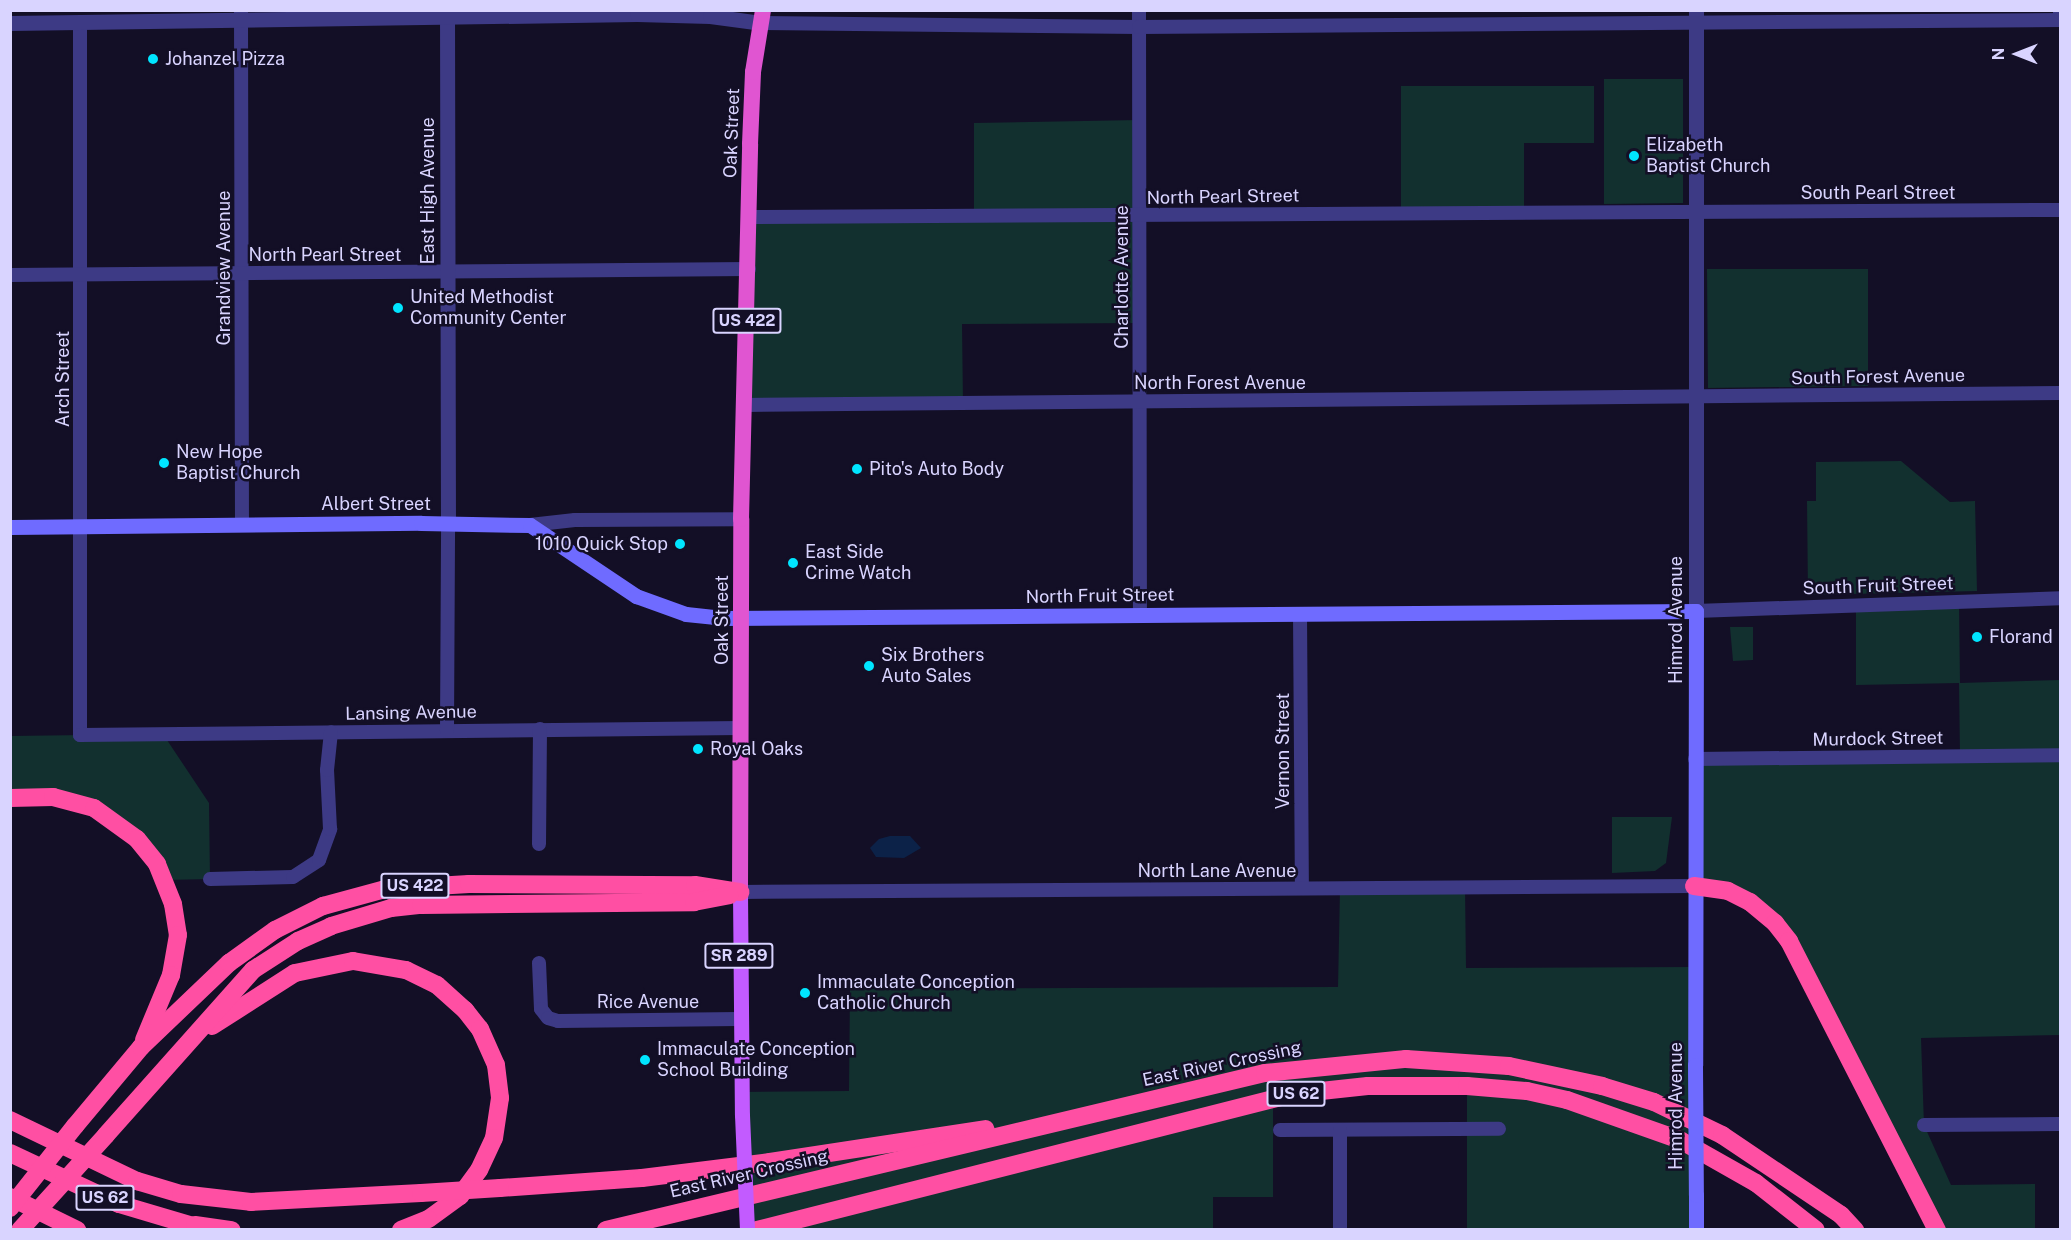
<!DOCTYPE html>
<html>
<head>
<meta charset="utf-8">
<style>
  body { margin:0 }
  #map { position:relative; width:2071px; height:1240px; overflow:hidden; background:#130f26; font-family:"Public Sans",sans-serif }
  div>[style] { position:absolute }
  .green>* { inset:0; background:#12302f }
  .water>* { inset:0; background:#0c2248 }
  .minor>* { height:14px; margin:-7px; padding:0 7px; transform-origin:7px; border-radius:7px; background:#3d3a85 }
  .tertiary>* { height:15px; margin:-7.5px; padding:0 7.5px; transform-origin:7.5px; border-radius:7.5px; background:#3d3a85 }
  .secondary>* { height:15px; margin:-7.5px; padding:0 7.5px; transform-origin:7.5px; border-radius:7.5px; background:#6f6bff }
  .primary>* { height:15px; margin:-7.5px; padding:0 7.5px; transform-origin:7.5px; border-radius:7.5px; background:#c25bff }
  .trunk>* { height:16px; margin:-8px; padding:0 8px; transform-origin:8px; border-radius:8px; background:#e055d1 }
  .motorway>* { height:18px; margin:-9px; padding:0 9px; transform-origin:9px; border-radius:9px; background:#ff4fa3 }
  .secondary-bridge>* { height:15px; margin:-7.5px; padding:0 7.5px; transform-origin:7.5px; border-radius:7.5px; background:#6f6bff }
  .primary-bridge>* { height:15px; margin:-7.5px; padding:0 7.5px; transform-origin:7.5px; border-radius:7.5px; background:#c25bff }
  .motorway-bridge>* { height:18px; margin:-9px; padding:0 9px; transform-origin:9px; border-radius:9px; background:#ff4fa3 }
  .dots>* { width:16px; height:16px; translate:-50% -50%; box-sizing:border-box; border:3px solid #130f26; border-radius:50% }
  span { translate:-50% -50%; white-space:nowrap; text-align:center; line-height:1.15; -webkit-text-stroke:5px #130f26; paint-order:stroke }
  .shield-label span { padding:2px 4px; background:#130f26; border:2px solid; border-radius:4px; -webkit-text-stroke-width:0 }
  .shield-label { font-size:16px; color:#d9d4ff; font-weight:700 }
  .poi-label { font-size:18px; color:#d9d4ff }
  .left { translate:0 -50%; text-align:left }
  .right { translate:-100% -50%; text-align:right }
  .street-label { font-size:18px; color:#d9d4ff }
  .frame { position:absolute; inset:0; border:12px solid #d9d4ff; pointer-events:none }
  .north { position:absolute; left:1987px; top:24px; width:60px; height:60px; -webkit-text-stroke:4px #130f26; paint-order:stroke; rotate:270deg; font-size:16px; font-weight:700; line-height:24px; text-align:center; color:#d9d4ff }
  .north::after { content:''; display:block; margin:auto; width:21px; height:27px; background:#d9d4ff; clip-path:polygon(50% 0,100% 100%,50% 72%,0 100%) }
</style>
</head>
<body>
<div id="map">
  <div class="green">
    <i style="clip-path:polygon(1604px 79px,1683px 79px,1683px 203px,1604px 204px)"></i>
    <i style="clip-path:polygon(1401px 86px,1594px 86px,1594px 143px,1524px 143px,1524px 213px,1401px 214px)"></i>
    <i style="clip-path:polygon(1139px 120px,1140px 323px,962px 324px,963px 403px,744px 405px,750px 217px,974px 216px,974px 123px)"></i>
    <i style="clip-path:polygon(1707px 269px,1868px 269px,1868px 386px,1708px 388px)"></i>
    <i style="clip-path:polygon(1901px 461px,1950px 502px,1975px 501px,1977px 591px,1808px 595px,1807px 501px,1816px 501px,1816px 462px)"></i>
    <i style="clip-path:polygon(1959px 601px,1960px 683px,2060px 680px,2060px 1035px,1921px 1038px,1924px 1125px,1951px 1185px,2035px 1184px,2035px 1229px,1937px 1229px,1799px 960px,1759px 908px,1694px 886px,1695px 759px,1960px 756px,1959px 683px,1856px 685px,1856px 605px)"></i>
    <i style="clip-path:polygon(1730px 627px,1753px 627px,1753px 660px,1733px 661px)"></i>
    <i style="clip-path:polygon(163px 734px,209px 803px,210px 879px,165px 880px,105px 814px,11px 798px,10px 736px)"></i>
    <i style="clip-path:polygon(1612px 817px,1672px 817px,1666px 863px,1655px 871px,1612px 873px)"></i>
    <i style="clip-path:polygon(1465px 887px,1466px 968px,1694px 967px,1696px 1229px,1467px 1229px,1467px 1087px,1273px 1100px,1273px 1197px,1213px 1197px,1213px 1229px,748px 1229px,741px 1092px,849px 1091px,850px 989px,1338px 987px,1340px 889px)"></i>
  </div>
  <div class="water">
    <i style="clip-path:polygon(890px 836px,910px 836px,921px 848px,904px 858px,876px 857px,870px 848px,879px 839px)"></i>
  </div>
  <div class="minor">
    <i style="left:241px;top:10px;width:515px;rotate:89.89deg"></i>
    <i style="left:1139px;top:10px;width:605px;rotate:89.91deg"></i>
    <i style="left:80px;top:23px;width:712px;rotate:90deg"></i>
    <i style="left:80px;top:735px;width:661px;rotate:-0.61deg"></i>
    <i style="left:761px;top:23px;width:378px;rotate:0.6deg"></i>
    <i style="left:1139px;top:27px;width:921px;rotate:-0.44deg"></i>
    <i style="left:750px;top:217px;width:1310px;rotate:-0.31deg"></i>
    <i style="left:10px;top:275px;width:739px;rotate:-0.47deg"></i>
    <i style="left:744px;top:405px;width:1316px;rotate:-0.52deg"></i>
    <i style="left:530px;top:525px;width:45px;rotate:-6.3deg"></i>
    <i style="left:575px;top:520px;width:166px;rotate:-0.3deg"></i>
    <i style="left:1696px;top:611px;width:364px;rotate:-2deg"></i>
    <i style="left:1300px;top:614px;width:274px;rotate:89.6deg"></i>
    <i style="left:447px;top:731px;width:207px;rotate:-89.7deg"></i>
    <i style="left:1695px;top:759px;width:365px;rotate:-0.6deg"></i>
    <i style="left:539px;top:844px;width:115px;rotate:-89.5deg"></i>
    <i style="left:210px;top:879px;width:83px;rotate:-1.4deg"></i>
    <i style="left:293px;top:877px;width:31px;rotate:-33deg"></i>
    <i style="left:319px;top:860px;width:33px;rotate:-70deg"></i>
    <i style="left:330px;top:829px;width:59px;rotate:-92.9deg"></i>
    <i style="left:327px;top:770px;width:38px;rotate:-84deg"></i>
    <i style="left:740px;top:892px;width:954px;rotate:-0.36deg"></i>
    <i style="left:539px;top:963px;width:46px;rotate:87.5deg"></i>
    <i style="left:541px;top:1009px;width:11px;rotate:52deg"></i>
    <i style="left:548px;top:1018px;width:10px;rotate:17deg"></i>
    <i style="left:558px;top:1021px;width:181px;rotate:-0.6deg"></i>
    <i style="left:1924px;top:1125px;width:136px;rotate:-0.4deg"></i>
    <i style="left:1280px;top:1130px;width:219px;rotate:-0.3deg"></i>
    <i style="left:1340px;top:1130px;width:100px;rotate:90deg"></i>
  </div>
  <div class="tertiary">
    <i style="left:447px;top:10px;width:514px;rotate:89.89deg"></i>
    <i style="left:1696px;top:10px;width:601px;rotate:90deg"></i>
    <i style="left:2060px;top:10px;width:2px;rotate:90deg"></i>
    <i style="left:10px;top:23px;width:627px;rotate:-0.82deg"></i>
    <i style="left:637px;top:14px;width:73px;rotate:1.6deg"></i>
    <i style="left:710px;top:16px;width:51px;rotate:7.8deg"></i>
  </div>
  <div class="secondary">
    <i style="left:10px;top:527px;width:411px;rotate:-0.6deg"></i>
    <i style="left:421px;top:523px;width:109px;rotate:1.1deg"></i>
    <i style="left:530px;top:525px;width:128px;rotate:33.8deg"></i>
    <i style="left:636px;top:596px;width:53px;rotate:19.8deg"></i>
    <i style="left:686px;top:614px;width:37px;rotate:6deg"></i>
    <i style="left:723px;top:618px;width:973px;rotate:-0.41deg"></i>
    <i style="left:1696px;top:611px;width:454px;rotate:90.1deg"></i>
    <i style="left:1696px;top:1195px;width:35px;rotate:90deg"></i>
  </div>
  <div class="primary">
    <i style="left:740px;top:892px;width:223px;rotate:89.5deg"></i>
  </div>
  <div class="trunk">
    <i style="left:740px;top:892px;width:373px;rotate:-89.8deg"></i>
    <i style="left:741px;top:519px;width:375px;rotate:-88.6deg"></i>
    <i style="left:750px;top:144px;width:72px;rotate:-87.6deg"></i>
    <i style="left:753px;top:72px;width:63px;rotate:-80.8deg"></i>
  </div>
  <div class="motorway">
    <i style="left:10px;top:798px;width:43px;rotate:-1.3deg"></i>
    <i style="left:53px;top:797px;width:42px;rotate:15deg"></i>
    <i style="left:94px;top:808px;width:53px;rotate:35.8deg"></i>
    <i style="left:137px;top:839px;width:32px;rotate:51deg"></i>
    <i style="left:157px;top:864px;width:43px;rotate:68.2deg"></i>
    <i style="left:173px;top:904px;width:31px;rotate:81deg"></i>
    <i style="left:178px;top:935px;width:41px;rotate:99.9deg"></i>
    <i style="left:171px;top:975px;width:70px;rotate:112.6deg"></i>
    <i style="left:1694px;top:886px;width:34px;rotate:8deg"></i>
    <i style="left:1728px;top:891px;width:25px;rotate:27deg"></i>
    <i style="left:1750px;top:902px;width:33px;rotate:40deg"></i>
    <i style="left:1775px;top:923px;width:23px;rotate:52deg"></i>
    <i style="left:1789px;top:941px;width:325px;rotate:62.9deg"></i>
    <i style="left:212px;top:1026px;width:98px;rotate:-32.6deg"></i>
    <i style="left:295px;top:973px;width:59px;rotate:-11.7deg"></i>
    <i style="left:353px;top:961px;width:54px;rotate:9.6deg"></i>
    <i style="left:406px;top:970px;width:34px;rotate:26deg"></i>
    <i style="left:437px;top:985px;width:38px;rotate:42deg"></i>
    <i style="left:465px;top:1010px;width:24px;rotate:52deg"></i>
    <i style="left:480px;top:1029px;width:39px;rotate:66deg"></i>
    <i style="left:496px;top:1065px;width:33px;rotate:83deg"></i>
    <i style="left:500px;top:1098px;width:40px;rotate:98.5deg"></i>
    <i style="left:494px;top:1138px;width:35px;rotate:115deg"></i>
    <i style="left:479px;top:1170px;width:32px;rotate:126deg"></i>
    <i style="left:460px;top:1196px;width:39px;rotate:144deg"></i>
    <i style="left:428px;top:1219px;width:29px;rotate:158deg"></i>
    <i style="left:10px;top:1120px;width:141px;rotate:25.7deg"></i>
    <i style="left:137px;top:1181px;width:46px;rotate:16.5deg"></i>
    <i style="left:181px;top:1194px;width:70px;rotate:6.5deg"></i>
    <i style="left:251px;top:1202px;width:170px;rotate:-3deg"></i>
    <i style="left:75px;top:1126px;width:103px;rotate:-50.1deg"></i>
    <i style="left:141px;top:1047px;width:122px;rotate:-43.7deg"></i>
    <i style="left:229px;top:963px;width:57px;rotate:-35.7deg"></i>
    <i style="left:275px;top:930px;width:54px;rotate:-26.6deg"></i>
    <i style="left:323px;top:906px;width:64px;rotate:-15.3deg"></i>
    <i style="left:385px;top:889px;width:84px;rotate:-3.4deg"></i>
    <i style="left:469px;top:884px;width:226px;rotate:0.3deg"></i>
    <i style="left:695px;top:885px;width:46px;rotate:8.8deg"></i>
    <i style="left:106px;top:1135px;width:221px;rotate:-48.3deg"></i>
    <i style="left:253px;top:970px;width:54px;rotate:-32.8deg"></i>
    <i style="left:298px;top:941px;width:36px;rotate:-24deg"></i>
    <i style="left:331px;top:926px;width:63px;rotate:-16.7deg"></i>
    <i style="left:391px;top:908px;width:30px;rotate:-6deg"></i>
    <i style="left:421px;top:905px;width:273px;rotate:-0.6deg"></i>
    <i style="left:694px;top:902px;width:36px;rotate:-11deg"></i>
    <i style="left:10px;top:1153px;width:120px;rotate:25.1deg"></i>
    <i style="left:119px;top:1204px;width:91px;rotate:16.6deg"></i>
    <i style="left:500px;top:1188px;width:142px;rotate:-4deg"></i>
    <i style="left:642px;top:1178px;width:129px;rotate:-7.1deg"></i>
    <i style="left:770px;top:1162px;width:218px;rotate:-8.7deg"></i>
    <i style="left:10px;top:1197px;width:75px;rotate:26.2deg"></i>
    <i style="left:195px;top:1225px;width:37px;rotate:8deg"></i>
    <i style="left:606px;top:1230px;width:677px;rotate:-13.4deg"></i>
    <i style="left:1265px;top:1073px;width:142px;rotate:-5.7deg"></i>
    <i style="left:1406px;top:1059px;width:103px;rotate:3.9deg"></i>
    <i style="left:1509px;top:1066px;width:95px;rotate:12.1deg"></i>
    <i style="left:1602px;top:1086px;width:54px;rotate:17.1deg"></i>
    <i style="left:1654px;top:1102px;width:76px;rotate:25.9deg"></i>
    <i style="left:1722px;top:1135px;width:143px;rotate:33.9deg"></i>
    <i style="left:1841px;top:1215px;width:21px;rotate:47deg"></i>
    <i style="left:757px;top:1230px;width:553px;rotate:-14.24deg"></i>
    <i style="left:1293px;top:1094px;width:75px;rotate:-6.1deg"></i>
    <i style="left:1368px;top:1086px;width:99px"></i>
    <i style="left:1467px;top:1086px;width:60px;rotate:4.8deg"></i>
    <i style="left:1527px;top:1091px;width:41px;rotate:12.7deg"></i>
    <i style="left:1567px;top:1100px;width:120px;rotate:19.5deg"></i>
    <i style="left:1680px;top:1140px;width:87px;rotate:29.5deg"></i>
    <i style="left:1756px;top:1183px;width:76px;rotate:38.1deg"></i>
  </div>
  <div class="secondary-bridge">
    <i style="left:1695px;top:1065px;width:130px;rotate:89.6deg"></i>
  </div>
  <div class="primary-bridge">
    <i style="left:742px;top:1115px;width:115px;rotate:87.5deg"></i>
  </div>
  <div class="motorway-bridge">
    <i style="left:421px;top:1193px;width:79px;rotate:-3.6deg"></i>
    <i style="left:10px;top:1208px;width:105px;rotate:-51.6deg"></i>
    <i style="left:20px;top:1230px;width:128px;rotate:-47.8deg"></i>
  </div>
  <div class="dots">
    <i style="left:153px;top:59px;background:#00e5ff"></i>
    <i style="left:1634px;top:156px;background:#00e5ff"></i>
    <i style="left:398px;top:308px;background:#00e5ff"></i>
    <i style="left:164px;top:463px;background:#00e5ff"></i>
    <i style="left:857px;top:469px;background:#00e5ff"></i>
    <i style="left:680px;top:544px;background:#00e5ff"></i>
    <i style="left:793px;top:563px;background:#00e5ff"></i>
    <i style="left:1977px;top:637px;background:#00e5ff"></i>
    <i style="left:869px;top:666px;background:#00e5ff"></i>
    <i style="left:698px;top:749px;background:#00e5ff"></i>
    <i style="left:805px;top:993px;background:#00e5ff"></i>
    <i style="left:645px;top:1060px;background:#00e5ff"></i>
  </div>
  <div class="shield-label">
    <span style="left:747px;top:321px">US 422</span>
    <span style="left:415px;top:886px">US 422</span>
    <span style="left:739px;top:956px">SR 289</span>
    <span style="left:1296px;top:1094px">US 62</span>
    <span style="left:105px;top:1198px">US 62</span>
  </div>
  <div class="poi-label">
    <span class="left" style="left:165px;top:59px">Johanzel Pizza</span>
    <span class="left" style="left:1646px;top:156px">Elizabeth<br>Baptist Church</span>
    <span class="left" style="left:410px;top:308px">United Methodist<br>Community Center</span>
    <span class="left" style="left:176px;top:463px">New Hope<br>Baptist Church</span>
    <span class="left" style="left:869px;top:469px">Pito's Auto Body</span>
    <span class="right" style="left:668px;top:544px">1010 Quick Stop</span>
    <span class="left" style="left:805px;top:563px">East Side<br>Crime Watch</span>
    <span class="left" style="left:1989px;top:637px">Florand</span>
    <span class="left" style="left:881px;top:666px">Six Brothers<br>Auto Sales</span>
    <span class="left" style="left:710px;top:749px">Royal Oaks</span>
    <span class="left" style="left:817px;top:993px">Immaculate Conception<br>Catholic Church</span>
    <span class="left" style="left:657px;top:1060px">Immaculate Conception<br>School Building</span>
  </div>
  <div class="street-label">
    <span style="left:732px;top:133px;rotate:-88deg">Oak Street</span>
    <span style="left:428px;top:191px;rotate:-90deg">East High Avenue</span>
    <span style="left:1878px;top:193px">South Pearl Street</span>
    <span style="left:1223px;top:197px;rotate:-1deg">North Pearl Street</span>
    <span style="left:325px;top:255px">North Pearl Street</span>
    <span style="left:224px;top:268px;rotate:-90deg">Grandview Avenue</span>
    <span style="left:1122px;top:277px;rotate:-90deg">Charlotte Avenue</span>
    <span style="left:1878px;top:377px;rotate:-1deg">South Forest Avenue</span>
    <span style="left:63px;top:379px;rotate:-90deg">Arch Street</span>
    <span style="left:1220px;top:383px">North Forest Avenue</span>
    <span style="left:376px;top:504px">Albert Street</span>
    <span style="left:1878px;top:586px;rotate:-2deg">South Fruit Street</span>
    <span style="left:1100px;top:596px;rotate:-1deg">North Fruit Street</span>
    <span style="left:722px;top:620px;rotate:-90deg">Oak Street</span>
    <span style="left:1676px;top:620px;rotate:-90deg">Himrod Avenue</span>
    <span style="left:411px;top:713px;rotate:-1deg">Lansing Avenue</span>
    <span style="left:1878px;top:739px;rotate:-1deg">Murdock Street</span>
    <span style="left:1283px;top:751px;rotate:-90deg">Vernon Street</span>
    <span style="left:1217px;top:871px">North Lane Avenue</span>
    <span style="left:648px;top:1002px">Rice Avenue</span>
    <span style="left:1222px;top:1064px;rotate:-12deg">East River Crossing</span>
    <span style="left:1676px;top:1106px;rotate:-90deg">Himrod Avenue</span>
    <span style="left:749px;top:1174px;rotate:-13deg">East River Crossing</span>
  </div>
  <div class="frame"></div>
  <div class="north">N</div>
</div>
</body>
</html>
